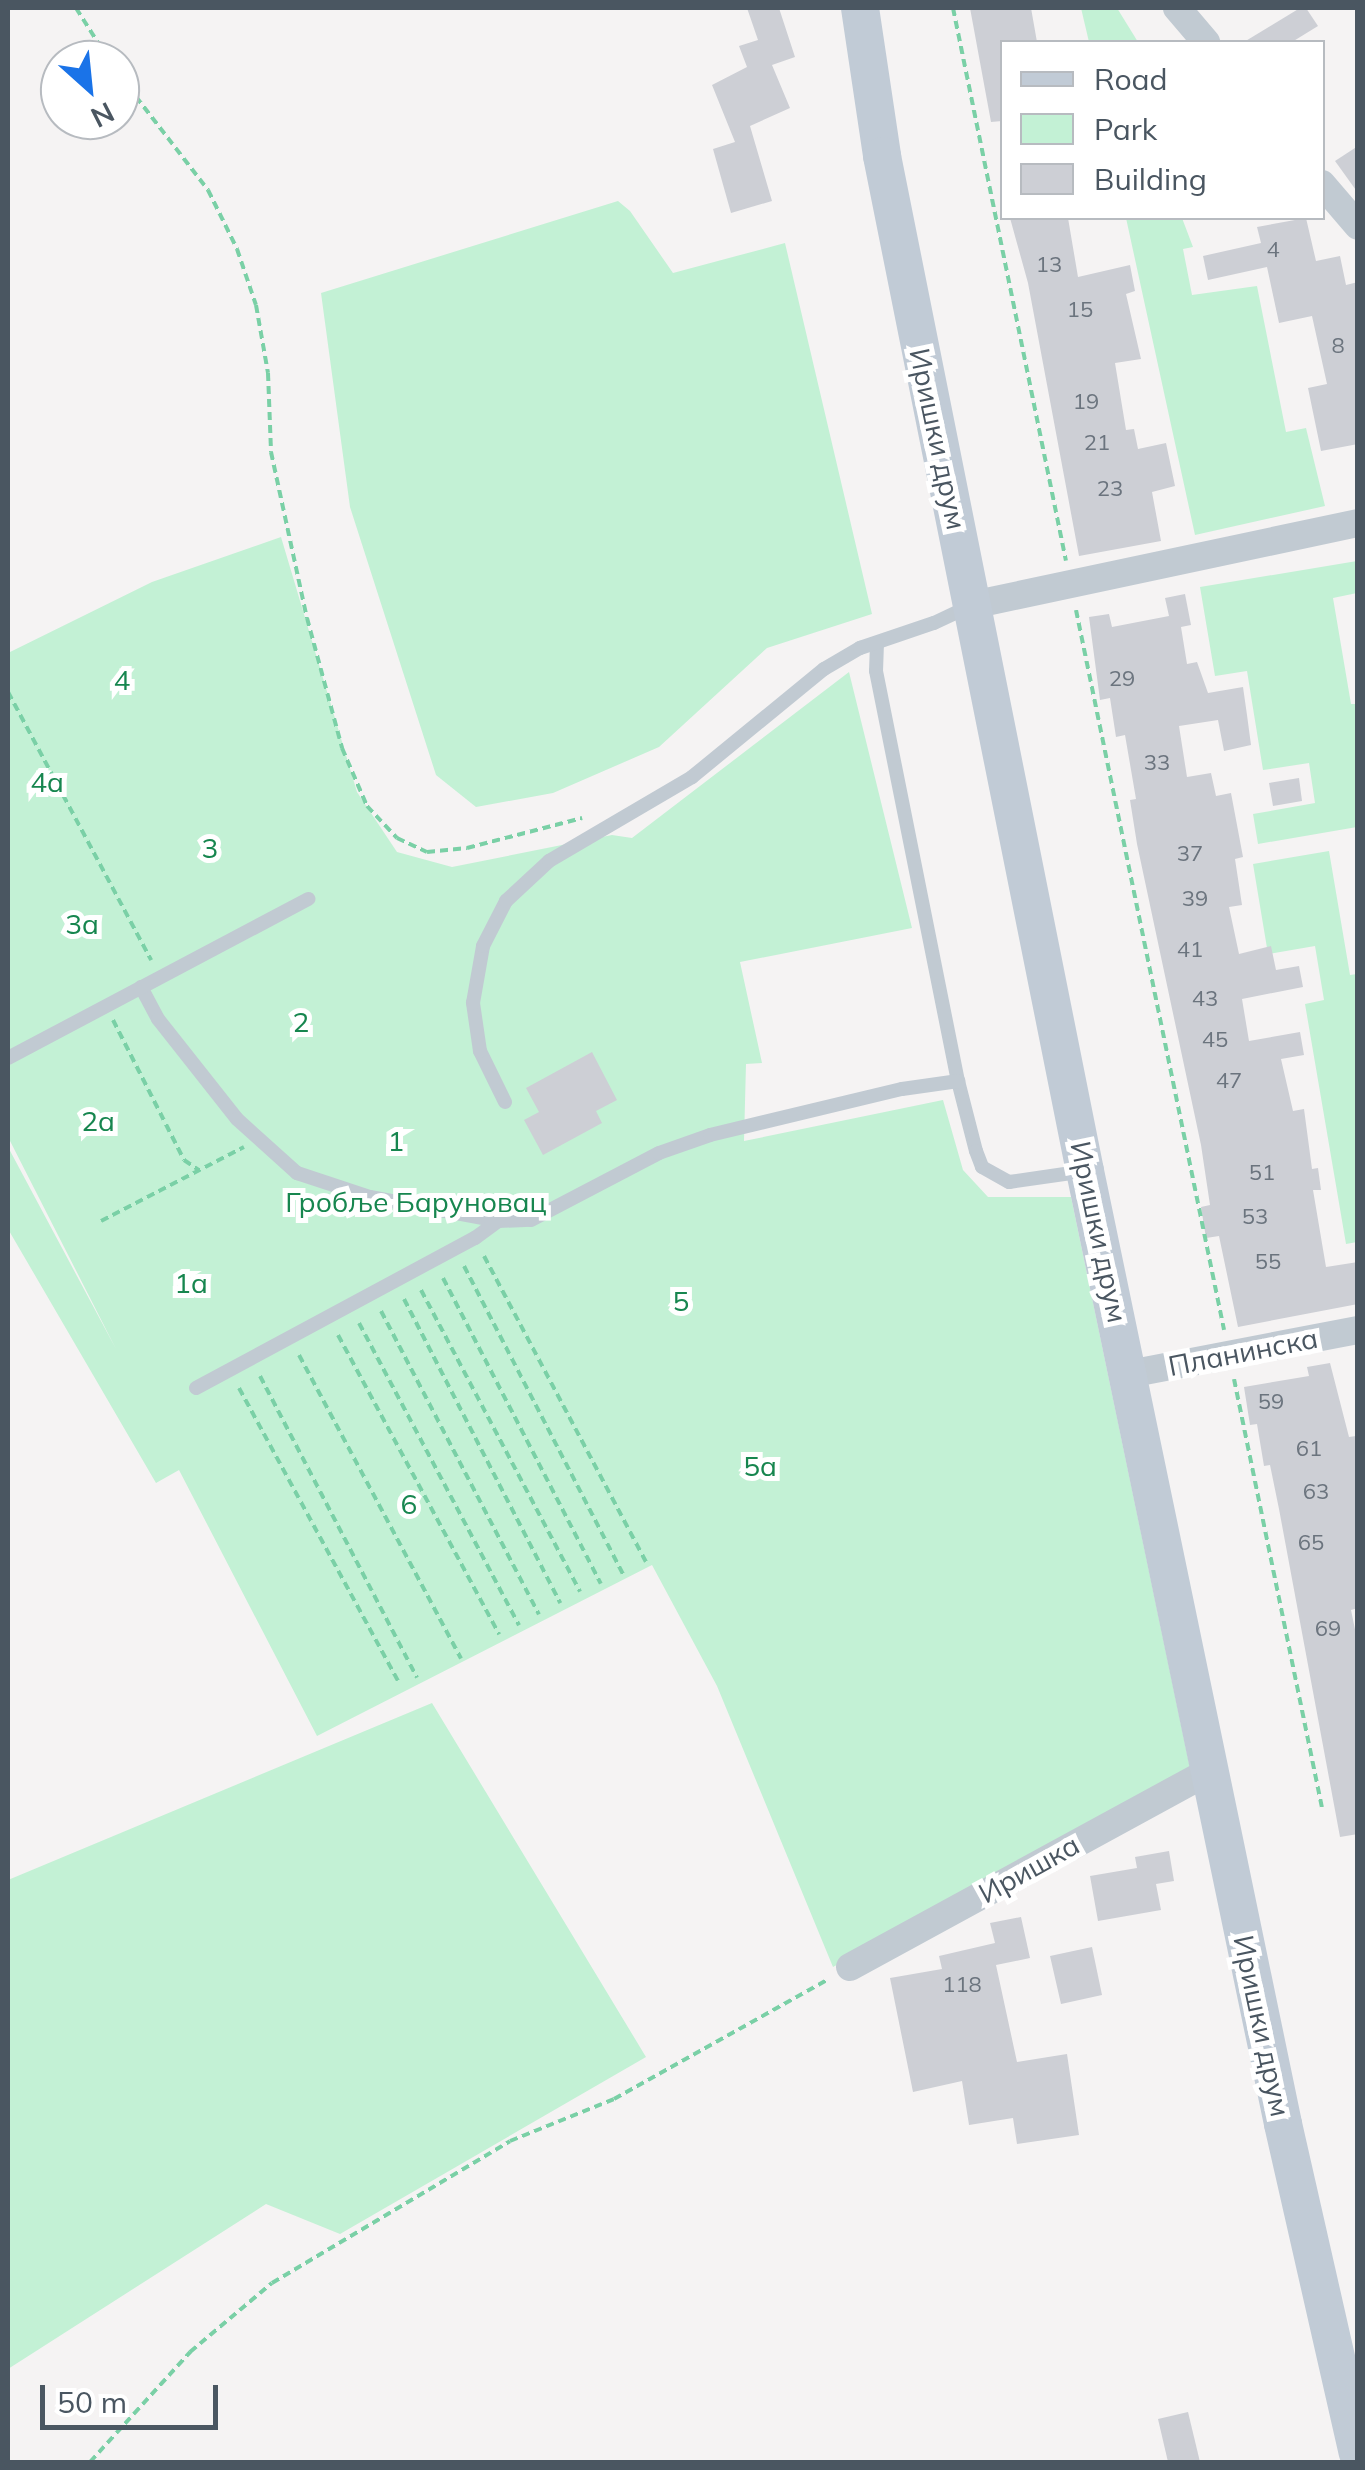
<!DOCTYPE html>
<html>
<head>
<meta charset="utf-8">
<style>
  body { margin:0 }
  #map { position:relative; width:1365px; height:2470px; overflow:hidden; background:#f5f3f3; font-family:Mulish,sans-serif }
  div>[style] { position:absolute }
  .green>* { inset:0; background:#c3f1d5 }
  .building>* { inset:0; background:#cdcfd5 }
  .path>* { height:4px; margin-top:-2px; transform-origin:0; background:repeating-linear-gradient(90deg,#7ad0a6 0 8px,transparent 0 13px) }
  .lane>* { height:14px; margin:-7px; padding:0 7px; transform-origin:7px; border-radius:7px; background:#c1cad2 }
  .street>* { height:28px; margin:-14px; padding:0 14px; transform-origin:14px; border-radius:14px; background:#c1cad2 }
  .secondary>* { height:38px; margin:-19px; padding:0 19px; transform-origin:19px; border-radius:19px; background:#c1cbd6 }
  span { translate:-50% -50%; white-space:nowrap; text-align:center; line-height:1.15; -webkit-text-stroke:10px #fff; paint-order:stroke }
  .number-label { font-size:22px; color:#6b747e }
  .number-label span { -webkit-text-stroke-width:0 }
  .street-label { font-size:28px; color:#4a5661 }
  .park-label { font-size:28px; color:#17864f }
  .frame { position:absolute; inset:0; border:10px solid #4a5661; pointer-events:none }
  .legend { position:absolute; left:1000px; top:40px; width:325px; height:180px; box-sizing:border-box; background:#fff; border:2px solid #b7bbc0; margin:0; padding:12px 18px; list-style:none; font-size:30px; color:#4a5661 }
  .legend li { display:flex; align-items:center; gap:20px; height:50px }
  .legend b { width:50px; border:2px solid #b7bbc0 }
  .north { position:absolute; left:40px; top:40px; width:100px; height:100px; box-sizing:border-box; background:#fff; border:2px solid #b7bbc0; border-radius:50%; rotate:153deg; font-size:28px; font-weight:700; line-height:40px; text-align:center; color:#4a5661 }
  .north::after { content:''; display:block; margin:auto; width:35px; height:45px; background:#1a73e8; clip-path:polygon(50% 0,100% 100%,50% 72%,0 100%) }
  .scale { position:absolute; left:40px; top:2385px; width:178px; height:45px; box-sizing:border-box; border:5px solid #4a5661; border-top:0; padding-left:12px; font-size:30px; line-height:35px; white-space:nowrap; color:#4a5661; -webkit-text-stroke:8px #fff; paint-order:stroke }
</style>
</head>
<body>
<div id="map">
  <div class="green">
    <i style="clip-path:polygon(1081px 8px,1117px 8px,1138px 42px,1089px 42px)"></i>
    <i style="clip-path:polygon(618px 201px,630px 211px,673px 273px,785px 243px,872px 614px,767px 648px,659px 747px,553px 793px,476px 807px,436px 775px,350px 507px,321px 293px)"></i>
    <i style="clip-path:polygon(1126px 218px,1182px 218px,1193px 247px,1183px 249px,1192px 295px,1257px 286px,1286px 432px,1306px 428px,1325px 506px,1195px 535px)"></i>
    <i style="clip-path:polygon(281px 537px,357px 792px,397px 852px,452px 867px,612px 835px,632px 838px,849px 672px,912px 928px,740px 962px,762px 1063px,746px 1064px,744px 1141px,943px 1100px,963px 1170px,988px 1197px,1071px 1197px,1190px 1768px,833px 1967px,717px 1686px,652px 1565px,317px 1736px,179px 1470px,156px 1483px,8px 1229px,8px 1147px,116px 1349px,8px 1137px,8px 653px,152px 582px)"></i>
    <i style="clip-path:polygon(1357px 561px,1357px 593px,1333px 598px,1351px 704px,1357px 704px,1357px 827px,1258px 844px,1253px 814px,1315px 803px,1309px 763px,1263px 770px,1247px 671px,1215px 676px,1200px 587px)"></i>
    <i style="clip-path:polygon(1329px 851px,1350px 975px,1357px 974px,1357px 1242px,1346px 1244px,1305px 1004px,1324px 1000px,1315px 946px,1268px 954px,1253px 864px)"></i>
    <i style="clip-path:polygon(432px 1703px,646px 2057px,340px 2234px,266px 2204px,8px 2369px,8px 1880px)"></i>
  </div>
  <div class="building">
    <i style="clip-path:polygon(747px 8px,779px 8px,795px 57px,772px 65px,790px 108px,750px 126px,772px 201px,731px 213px,713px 149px,735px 142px,712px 85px,747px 67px,739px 46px,758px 40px)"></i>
    <i style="clip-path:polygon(970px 8px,1031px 8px,1037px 42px,1002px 42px,1002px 121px,991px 122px)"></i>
    <i style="clip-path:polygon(1300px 8px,1306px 8px,1318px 26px,1292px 42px,1244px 42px)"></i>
    <i style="clip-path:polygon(1358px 146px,1358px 193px,1335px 161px)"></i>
    <i style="clip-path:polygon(1010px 218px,1068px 218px,1078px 277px,1130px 265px,1135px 291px,1126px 294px,1141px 359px,1115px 363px,1126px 430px,1134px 429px,1138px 449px,1166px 443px,1175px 486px,1152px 492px,1161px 541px,1079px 556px,1028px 283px)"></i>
    <i style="clip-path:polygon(1306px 218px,1316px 261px,1340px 256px,1346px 285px,1358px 282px,1358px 444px,1321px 451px,1308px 388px,1327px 384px,1312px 316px,1279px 323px,1267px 267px,1208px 280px,1203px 256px,1261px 243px,1257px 227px)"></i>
    <i style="clip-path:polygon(1185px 594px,1191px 625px,1181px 627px,1187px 664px,1197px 662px,1208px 693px,1243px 687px,1247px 715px,1251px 745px,1224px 751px,1218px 720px,1179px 726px,1187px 777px,1211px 773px,1216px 796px,1231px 793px,1243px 857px,1235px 859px,1242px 905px,1229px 907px,1239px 954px,1271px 946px,1276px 970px,1299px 966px,1303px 987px,1242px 999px,1249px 1041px,1300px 1032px,1304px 1055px,1281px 1059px,1293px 1111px,1304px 1109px,1312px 1169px,1318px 1168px,1321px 1190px,1313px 1190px,1326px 1267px,1358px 1262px,1358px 1304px,1238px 1327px,1219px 1236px,1206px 1238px,1201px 1207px,1210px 1205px,1201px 1145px,1137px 844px,1130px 800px,1136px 799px,1125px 735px,1116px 737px,1110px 698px,1100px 700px,1089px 617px,1109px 614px,1112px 627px,1169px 616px,1165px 598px)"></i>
    <i style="clip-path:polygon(1299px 778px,1302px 801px,1273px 806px,1269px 783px)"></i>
    <i style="clip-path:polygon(592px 1052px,617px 1100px,596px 1111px,602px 1123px,543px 1155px,524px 1120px,539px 1112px,526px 1088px)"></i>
    <i style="clip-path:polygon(1330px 1363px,1349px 1437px,1356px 1436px,1358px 1445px,1358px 1608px,1351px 1610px,1358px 1644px,1358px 1834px,1340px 1837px,1279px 1509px,1270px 1465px,1264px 1466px,1257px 1424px,1250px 1425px,1244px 1387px,1309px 1376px,1307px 1367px)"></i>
    <i style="clip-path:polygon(1169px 1851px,1174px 1881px,1156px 1884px,1161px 1910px,1098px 1921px,1090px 1876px,1137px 1868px,1135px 1857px)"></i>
    <i style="clip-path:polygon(1021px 1917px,1030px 1958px,996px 1965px,1017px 2062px,1067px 2054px,1079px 2135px,1017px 2144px,1013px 2118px,969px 2125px,962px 2081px,913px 2092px,890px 1978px,942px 1969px,939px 1956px,995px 1943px,990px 1923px)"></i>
    <i style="clip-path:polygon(1092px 1947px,1102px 1995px,1061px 2004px,1050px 1956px)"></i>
    <i style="clip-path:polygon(1188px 2412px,1200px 2462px,1168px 2462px,1158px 2419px)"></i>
  </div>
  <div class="path">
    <i style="left:76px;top:8px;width:62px;rotate:57.6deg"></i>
    <i style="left:953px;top:8px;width:564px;rotate:78.45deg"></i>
    <i style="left:120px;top:76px;width:144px;rotate:52.3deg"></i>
    <i style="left:208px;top:190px;width:66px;rotate:63.8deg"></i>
    <i style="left:237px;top:249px;width:59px;rotate:71.3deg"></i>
    <i style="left:256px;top:305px;width:69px;rotate:80deg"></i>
    <i style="left:268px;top:373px;width:79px;rotate:87.8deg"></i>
    <i style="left:271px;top:452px;width:170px;rotate:77.8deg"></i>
    <i style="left:307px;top:618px;width:135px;rotate:74.9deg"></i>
    <i style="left:342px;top:748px;width:63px;rotate:66.7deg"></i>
    <i style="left:367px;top:806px;width:44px;rotate:46.8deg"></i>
    <i style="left:397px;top:838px;width:33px;rotate:25deg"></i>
    <i style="left:427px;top:852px;width:40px;rotate:-5.7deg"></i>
    <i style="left:467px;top:848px;width:119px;rotate:-14.6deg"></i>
    <i style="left:1076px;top:610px;width:735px;rotate:78.38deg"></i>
    <i style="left:8px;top:692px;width:304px;rotate:61.9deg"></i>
    <i style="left:113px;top:1020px;width:157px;rotate:63.1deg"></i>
    <i style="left:184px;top:1160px;width:18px;rotate:34deg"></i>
    <i style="left:101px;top:1221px;width:161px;rotate:-27.4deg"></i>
    <i style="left:484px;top:1256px;width:346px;rotate:62.1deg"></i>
    <i style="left:464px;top:1266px;width:347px;rotate:62.7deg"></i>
    <i style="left:443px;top:1278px;width:344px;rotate:62.7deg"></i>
    <i style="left:421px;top:1290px;width:341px;rotate:62.2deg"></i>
    <i style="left:404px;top:1299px;width:342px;rotate:62.8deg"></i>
    <i style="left:381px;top:1311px;width:342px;rotate:62.5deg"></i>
    <i style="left:359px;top:1323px;width:342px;rotate:62.1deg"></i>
    <i style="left:338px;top:1335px;width:340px;rotate:61.7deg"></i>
    <i style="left:299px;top:1355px;width:344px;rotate:61.9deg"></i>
    <i style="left:260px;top:1376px;width:340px;rotate:62.5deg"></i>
    <i style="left:1234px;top:1379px;width:437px;rotate:78.4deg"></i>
    <i style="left:239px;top:1388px;width:333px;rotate:61.5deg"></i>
    <i style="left:90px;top:2462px;width:149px;rotate:-47.7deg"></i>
    <i style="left:190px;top:2352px;width:107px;rotate:-40.1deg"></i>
    <i style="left:272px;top:2283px;width:277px;rotate:-30.8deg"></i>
    <i style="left:510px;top:2141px;width:112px;rotate:-22deg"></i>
    <i style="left:614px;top:2099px;width:246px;rotate:-29.2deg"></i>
  </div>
  <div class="lane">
    <i style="left:877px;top:643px;width:28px;rotate:92deg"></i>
    <i style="left:876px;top:671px;width:418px;rotate:78.7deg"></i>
    <i style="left:958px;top:1081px;width:72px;rotate:75.6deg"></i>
    <i style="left:976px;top:1151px;width:17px;rotate:69deg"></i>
    <i style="left:982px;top:1167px;width:31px;rotate:29deg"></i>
    <i style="left:1009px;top:1182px;width:77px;rotate:-8.2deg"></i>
    <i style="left:141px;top:987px;width:36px;rotate:62deg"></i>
    <i style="left:158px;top:1019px;width:127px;rotate:51.7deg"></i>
    <i style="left:237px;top:1119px;width:81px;rotate:42deg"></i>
    <i style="left:297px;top:1173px;width:77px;rotate:18.2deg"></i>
    <i style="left:370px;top:1197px;width:130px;rotate:10.6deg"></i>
    <i style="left:498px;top:1221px;width:33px;rotate:-2deg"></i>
    <i style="left:531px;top:1220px;width:144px;rotate:-27.6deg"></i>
    <i style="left:659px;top:1153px;width:54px;rotate:-19.4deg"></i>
    <i style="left:710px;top:1135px;width:197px;rotate:-13.5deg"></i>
    <i style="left:902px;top:1089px;width:57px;rotate:-8.1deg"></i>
    <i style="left:8px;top:1058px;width:340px;rotate:-27.9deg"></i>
    <i style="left:505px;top:1102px;width:57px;rotate:-116.1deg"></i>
    <i style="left:480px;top:1051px;width:49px;rotate:-98.3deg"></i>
    <i style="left:473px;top:1003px;width:58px;rotate:-80deg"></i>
    <i style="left:483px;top:946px;width:51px;rotate:-62.9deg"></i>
    <i style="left:506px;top:901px;width:59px;rotate:-42.9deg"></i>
    <i style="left:549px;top:861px;width:166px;rotate:-30.4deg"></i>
    <i style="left:692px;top:777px;width:171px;rotate:-39.3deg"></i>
    <i style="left:824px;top:669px;width:42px;rotate:-30.3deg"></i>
    <i style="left:860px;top:648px;width:78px;rotate:-18.7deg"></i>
    <i style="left:934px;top:623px;width:42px;rotate:-25.3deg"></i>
    <i style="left:196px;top:1388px;width:317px;rotate:-28.3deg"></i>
    <i style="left:475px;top:1238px;width:29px;rotate:-36deg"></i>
  </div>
  <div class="street">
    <i style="left:1177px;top:8px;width:45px;rotate:49.5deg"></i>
    <i style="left:1322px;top:184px;width:55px;rotate:49.4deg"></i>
    <i style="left:972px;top:605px;width:395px;rotate:-12deg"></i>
    <i style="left:1129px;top:1374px;width:233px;rotate:-10.9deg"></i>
    <i style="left:850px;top:1967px;width:408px;rotate:-28.6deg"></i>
  </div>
  <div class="secondary">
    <i style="left:860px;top:8px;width:150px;rotate:81.5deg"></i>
    <i style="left:882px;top:156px;width:1035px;rotate:78.69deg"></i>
    <i style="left:1085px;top:1171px;width:973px;rotate:78.26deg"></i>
    <i style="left:1283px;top:2124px;width:337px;rotate:77.2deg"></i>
  </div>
  <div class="number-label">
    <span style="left:1273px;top:250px">4</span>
    <span style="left:1049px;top:265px">13</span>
    <span style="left:1080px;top:310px">15</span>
    <span style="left:1338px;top:346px">8</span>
    <span style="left:1086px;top:402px">19</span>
    <span style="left:1097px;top:443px">21</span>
    <span style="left:1110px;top:489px">23</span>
    <span style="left:1122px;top:679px">29</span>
    <span style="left:1157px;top:763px">33</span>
    <span style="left:1190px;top:854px">37</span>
    <span style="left:1195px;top:899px">39</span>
    <span style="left:1190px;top:950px">41</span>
    <span style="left:1205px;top:999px">43</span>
    <span style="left:1215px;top:1040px">45</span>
    <span style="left:1229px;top:1081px">47</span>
    <span style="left:1262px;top:1173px">51</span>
    <span style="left:1255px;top:1217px">53</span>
    <span style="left:1268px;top:1262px">55</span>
    <span style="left:1271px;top:1402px">59</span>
    <span style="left:1309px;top:1449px">61</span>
    <span style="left:1316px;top:1492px">63</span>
    <span style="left:1311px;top:1543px">65</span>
    <span style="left:1328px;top:1629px">69</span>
    <span style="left:962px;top:1985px">118</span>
  </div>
  <div class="street-label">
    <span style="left:938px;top:439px;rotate:78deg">Иришки друм</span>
    <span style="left:1099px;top:1232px;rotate:78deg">Иришки друм</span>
    <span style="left:1243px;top:1352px;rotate:-11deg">Планинска</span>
    <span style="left:1029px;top:1869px;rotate:-29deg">Иришка</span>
    <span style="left:1262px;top:2026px;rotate:78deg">Иришки друм</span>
  </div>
  <div class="park-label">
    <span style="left:122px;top:680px">4</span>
    <span style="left:47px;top:782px">4a</span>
    <span style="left:210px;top:848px">3</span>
    <span style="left:82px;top:924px">3a</span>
    <span style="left:301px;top:1022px">2</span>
    <span style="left:98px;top:1121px">2a</span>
    <span style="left:396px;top:1141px">1</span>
    <span style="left:416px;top:1202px">Гробље Баруновац</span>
    <span style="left:191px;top:1283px">1a</span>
    <span style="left:681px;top:1301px">5</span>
    <span style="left:760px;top:1466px">5a</span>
    <span style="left:409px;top:1504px">6</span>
  </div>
  <div class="frame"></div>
  <ul class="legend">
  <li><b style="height:12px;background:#c1cbd6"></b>Road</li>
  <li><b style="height:28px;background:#c3f1d5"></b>Park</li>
  <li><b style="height:28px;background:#cdcfd5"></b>Building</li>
  </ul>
  <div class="north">N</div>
  <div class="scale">50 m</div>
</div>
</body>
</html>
